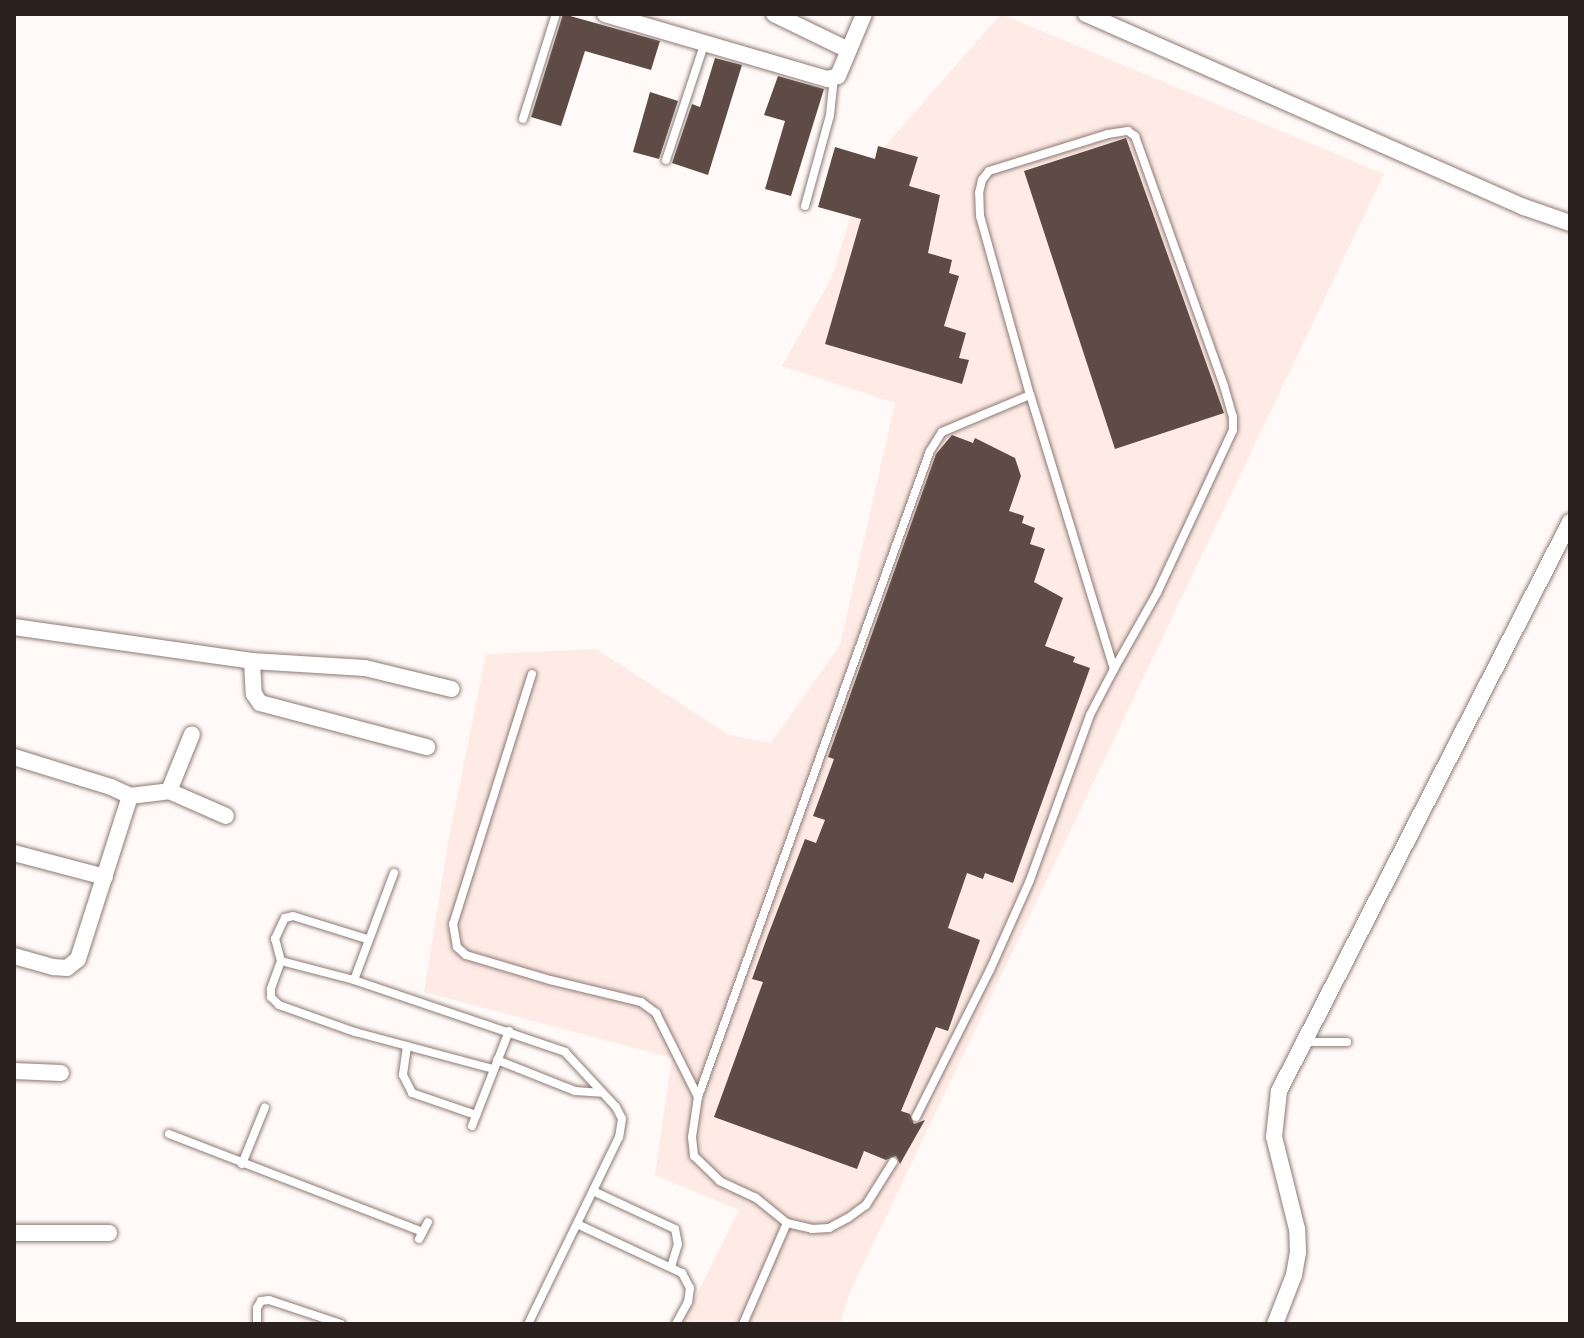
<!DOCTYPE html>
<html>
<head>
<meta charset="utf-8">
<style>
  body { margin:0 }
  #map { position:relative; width:1584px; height:1338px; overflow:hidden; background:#fffaf8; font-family:"Alegreya Sans",sans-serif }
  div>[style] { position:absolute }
  .built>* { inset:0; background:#feebe5 }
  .building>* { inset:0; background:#5e4b45 }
  .roads { filter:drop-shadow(0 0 2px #8d7973) drop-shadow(0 0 2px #8d7973) }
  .service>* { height:8px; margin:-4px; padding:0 4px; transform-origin:4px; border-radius:4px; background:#fff }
  .minor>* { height:16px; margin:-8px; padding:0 8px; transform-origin:8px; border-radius:8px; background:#fff }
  span { translate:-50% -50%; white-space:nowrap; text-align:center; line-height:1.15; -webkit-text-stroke:8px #fff; paint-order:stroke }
  .frame { position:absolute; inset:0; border:16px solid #2b2220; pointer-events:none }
</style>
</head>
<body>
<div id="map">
  <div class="built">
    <i style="clip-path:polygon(1001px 14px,1384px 174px,850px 1292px,840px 1324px,682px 1324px,739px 1210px,655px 1175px,672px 1058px,424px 992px,449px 837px,486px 654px,596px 649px,729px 735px,771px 743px,840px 645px,895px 403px,782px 366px,832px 277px,865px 169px)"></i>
  </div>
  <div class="building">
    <i style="clip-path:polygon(563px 14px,660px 41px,651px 70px,585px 51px,561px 126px,531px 117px)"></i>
    <i style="clip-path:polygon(715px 58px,742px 65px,708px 175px,672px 163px,692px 104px,700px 107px)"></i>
    <i style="clip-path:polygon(778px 76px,824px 89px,791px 196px,765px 189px,785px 121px,764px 115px)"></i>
    <i style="clip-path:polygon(650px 92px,678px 101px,659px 159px,633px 152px)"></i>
    <i style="clip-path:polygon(1126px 138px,1224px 413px,1115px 449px,1024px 171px)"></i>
    <i style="clip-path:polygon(878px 146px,918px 157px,909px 186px,940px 195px,928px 253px,952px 260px,949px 273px,959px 276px,944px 326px,966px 333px,959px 358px,969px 360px,962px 384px,825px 344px,861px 219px,818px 207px,835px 147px,875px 159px)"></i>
    <i style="clip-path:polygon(952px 435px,973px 443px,975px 438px,1015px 458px,1021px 476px,1009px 511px,1024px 516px,1022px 523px,1035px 528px,1030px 544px,1045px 549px,1034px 582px,1063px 598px,1045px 646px,1075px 657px,1073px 662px,1090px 668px,1013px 883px,985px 873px,983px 879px,967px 873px,948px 928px,980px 940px,948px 1031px,936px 1027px,901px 1111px,910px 1114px,914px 1124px,925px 1120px,900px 1164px,896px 1156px,886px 1160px,864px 1151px,857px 1169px,714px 1117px,763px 982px,752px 979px,768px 935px,805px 839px,816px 843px,825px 820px,813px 816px,834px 759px,828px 757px,936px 454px)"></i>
  </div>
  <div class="roads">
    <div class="service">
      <i style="left:523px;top:119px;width:110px;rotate:-72.6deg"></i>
      <i style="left:666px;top:160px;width:121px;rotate:-71.7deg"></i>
      <i style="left:805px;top:206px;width:94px;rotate:-74.6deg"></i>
      <i style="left:830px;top:115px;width:36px;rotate:-84deg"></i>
      <i style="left:532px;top:674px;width:262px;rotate:107.5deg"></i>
      <i style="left:453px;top:924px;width:23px;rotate:80deg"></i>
      <i style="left:457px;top:947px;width:12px;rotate:42deg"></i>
      <i style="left:466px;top:955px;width:88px;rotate:16.6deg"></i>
      <i style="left:550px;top:980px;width:94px;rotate:13.6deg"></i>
      <i style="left:641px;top:1002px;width:19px;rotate:36deg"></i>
      <i style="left:656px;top:1013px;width:94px;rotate:63.4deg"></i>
      <i style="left:394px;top:873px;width:114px;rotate:110.5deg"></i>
      <i style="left:354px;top:980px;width:223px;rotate:18.8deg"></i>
      <i style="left:565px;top:1052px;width:75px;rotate:47.2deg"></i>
      <i style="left:616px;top:1107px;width:13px;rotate:63deg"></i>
      <i style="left:622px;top:1119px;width:18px;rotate:99deg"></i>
      <i style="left:619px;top:1137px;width:208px;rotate:115.9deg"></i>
      <i style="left:281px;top:961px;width:30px;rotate:110deg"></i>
      <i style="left:271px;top:989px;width:8px;rotate:90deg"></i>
      <i style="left:271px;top:997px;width:11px;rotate:45deg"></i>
      <i style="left:279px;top:1005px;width:81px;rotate:19.6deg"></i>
      <i style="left:355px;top:1032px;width:143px;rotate:15deg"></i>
      <i style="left:354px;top:980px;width:75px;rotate:-165.4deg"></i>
      <i style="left:281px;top:961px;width:23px;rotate:-105deg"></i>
      <i style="left:275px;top:939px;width:23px;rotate:-65deg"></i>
      <i style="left:285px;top:918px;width:8px;rotate:-14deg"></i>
      <i style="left:293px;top:916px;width:77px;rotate:17.3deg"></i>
      <i style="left:1303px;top:1042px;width:44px"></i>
      <i style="left:407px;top:1046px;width:29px;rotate:98deg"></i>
      <i style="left:403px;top:1075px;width:20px;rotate:63deg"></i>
      <i style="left:412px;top:1093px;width:68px;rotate:19deg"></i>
      <i style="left:497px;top:1060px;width:84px;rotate:21.7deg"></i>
      <i style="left:575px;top:1091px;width:27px;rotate:4deg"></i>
      <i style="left:916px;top:1117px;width:165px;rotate:-63.3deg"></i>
      <i style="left:990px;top:970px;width:98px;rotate:-66deg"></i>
      <i style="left:1030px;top:880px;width:176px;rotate:-70deg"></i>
      <i style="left:1090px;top:715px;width:52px;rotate:-62.4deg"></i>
      <i style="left:1114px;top:669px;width:287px;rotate:-107deg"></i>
      <i style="left:1030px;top:395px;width:186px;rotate:-105.6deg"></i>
      <i style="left:980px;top:216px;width:23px;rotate:-92deg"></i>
      <i style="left:979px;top:193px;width:13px;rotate:-77deg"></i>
      <i style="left:982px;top:180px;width:11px;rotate:-52deg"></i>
      <i style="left:989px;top:171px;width:125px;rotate:-17.3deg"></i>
      <i style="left:1108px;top:134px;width:20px;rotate:-9deg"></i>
      <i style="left:1128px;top:131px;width:9px;rotate:36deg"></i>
      <i style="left:1135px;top:136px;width:265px;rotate:70.4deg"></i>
      <i style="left:1224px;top:386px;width:32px;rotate:74deg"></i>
      <i style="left:1233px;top:417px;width:13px;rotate:90deg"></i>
      <i style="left:1233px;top:430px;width:180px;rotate:115deg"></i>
      <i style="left:1157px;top:593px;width:87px;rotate:119.5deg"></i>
      <i style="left:472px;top:1126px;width:102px;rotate:-68.7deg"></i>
      <i style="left:169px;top:1134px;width:272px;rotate:21.1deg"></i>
      <i style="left:242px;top:1164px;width:61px;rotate:-68deg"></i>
      <i style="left:593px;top:1191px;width:90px;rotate:24.9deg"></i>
      <i style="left:675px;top:1229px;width:15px;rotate:79deg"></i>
      <i style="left:678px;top:1244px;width:24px;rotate:107deg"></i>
      <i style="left:787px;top:1223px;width:40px;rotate:-141deg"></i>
      <i style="left:756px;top:1198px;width:40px;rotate:-155deg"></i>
      <i style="left:720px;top:1181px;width:36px;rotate:-136deg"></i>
      <i style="left:694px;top:1156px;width:19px;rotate:-96deg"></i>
      <i style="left:692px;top:1137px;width:40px;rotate:-81.5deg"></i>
      <i style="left:698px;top:1097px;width:686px;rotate:-70.25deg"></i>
      <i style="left:930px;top:451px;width:22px;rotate:-58deg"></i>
      <i style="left:942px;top:432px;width:95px;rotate:-22.8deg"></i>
      <i style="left:577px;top:1224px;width:116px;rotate:25deg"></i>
      <i style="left:682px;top:1273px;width:17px;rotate:62deg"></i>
      <i style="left:690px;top:1288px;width:14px;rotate:98deg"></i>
      <i style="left:688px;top:1302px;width:25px;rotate:119deg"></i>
      <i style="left:419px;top:1239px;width:19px;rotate:-62deg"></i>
      <i style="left:257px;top:1324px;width:16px;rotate:-90deg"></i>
      <i style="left:257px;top:1308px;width:8px;rotate:-60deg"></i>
      <i style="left:261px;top:1301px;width:8px;rotate:-7deg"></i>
      <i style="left:269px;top:1300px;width:76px;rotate:18.4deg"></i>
      <i style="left:743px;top:1324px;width:110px;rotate:-66.5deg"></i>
      <i style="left:787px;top:1223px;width:26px;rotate:13deg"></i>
      <i style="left:812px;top:1229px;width:17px;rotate:-3deg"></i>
      <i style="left:829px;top:1228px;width:21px;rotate:-28deg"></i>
      <i style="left:848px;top:1218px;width:22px;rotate:-36deg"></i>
      <i style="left:866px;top:1205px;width:51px;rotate:-57.9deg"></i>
    </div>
    <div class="minor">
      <i style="left:605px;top:14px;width:232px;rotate:16.3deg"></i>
      <i style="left:828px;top:79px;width:10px;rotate:-17deg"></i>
      <i style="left:838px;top:76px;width:67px;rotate:-67.2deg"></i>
      <i style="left:774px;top:14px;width:82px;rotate:25.9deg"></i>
      <i style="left:1086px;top:14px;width:479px;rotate:23.8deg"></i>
      <i style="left:1524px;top:207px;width:49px;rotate:19.2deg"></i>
      <i style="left:14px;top:627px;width:240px;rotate:8.1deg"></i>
      <i style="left:252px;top:661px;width:113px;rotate:3.5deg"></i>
      <i style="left:365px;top:668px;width:89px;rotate:13.6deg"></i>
      <i style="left:252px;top:661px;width:33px;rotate:87deg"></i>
      <i style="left:254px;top:694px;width:11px;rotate:56deg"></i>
      <i style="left:260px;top:703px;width:173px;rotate:14.8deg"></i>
      <i style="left:14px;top:757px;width:102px;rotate:17.2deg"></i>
      <i style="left:111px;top:787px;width:21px;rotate:25deg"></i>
      <i style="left:130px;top:796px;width:39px;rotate:-7deg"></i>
      <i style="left:169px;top:791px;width:61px;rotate:-68deg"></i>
      <i style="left:169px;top:791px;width:62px;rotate:23.7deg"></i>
      <i style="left:14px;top:853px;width:94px;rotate:14.8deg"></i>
      <i style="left:14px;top:956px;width:41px;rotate:15.8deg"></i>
      <i style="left:53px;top:967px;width:14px;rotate:4deg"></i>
      <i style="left:67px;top:968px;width:14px;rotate:-39deg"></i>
      <i style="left:78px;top:959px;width:171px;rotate:-72.3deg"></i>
      <i style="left:14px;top:1071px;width:47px;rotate:2.4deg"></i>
      <i style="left:14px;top:1233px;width:95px"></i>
      <i style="left:1275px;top:1324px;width:53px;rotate:-68.8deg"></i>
      <i style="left:1294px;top:1275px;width:23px;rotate:-80deg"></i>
      <i style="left:1298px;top:1252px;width:23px;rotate:-92deg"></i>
      <i style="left:1297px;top:1229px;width:95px;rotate:-104deg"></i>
      <i style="left:1274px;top:1137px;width:46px;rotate:-83.8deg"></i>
      <i style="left:1279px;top:1091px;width:639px;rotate:-62.91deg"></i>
    </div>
  </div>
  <div class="frame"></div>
</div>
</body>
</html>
